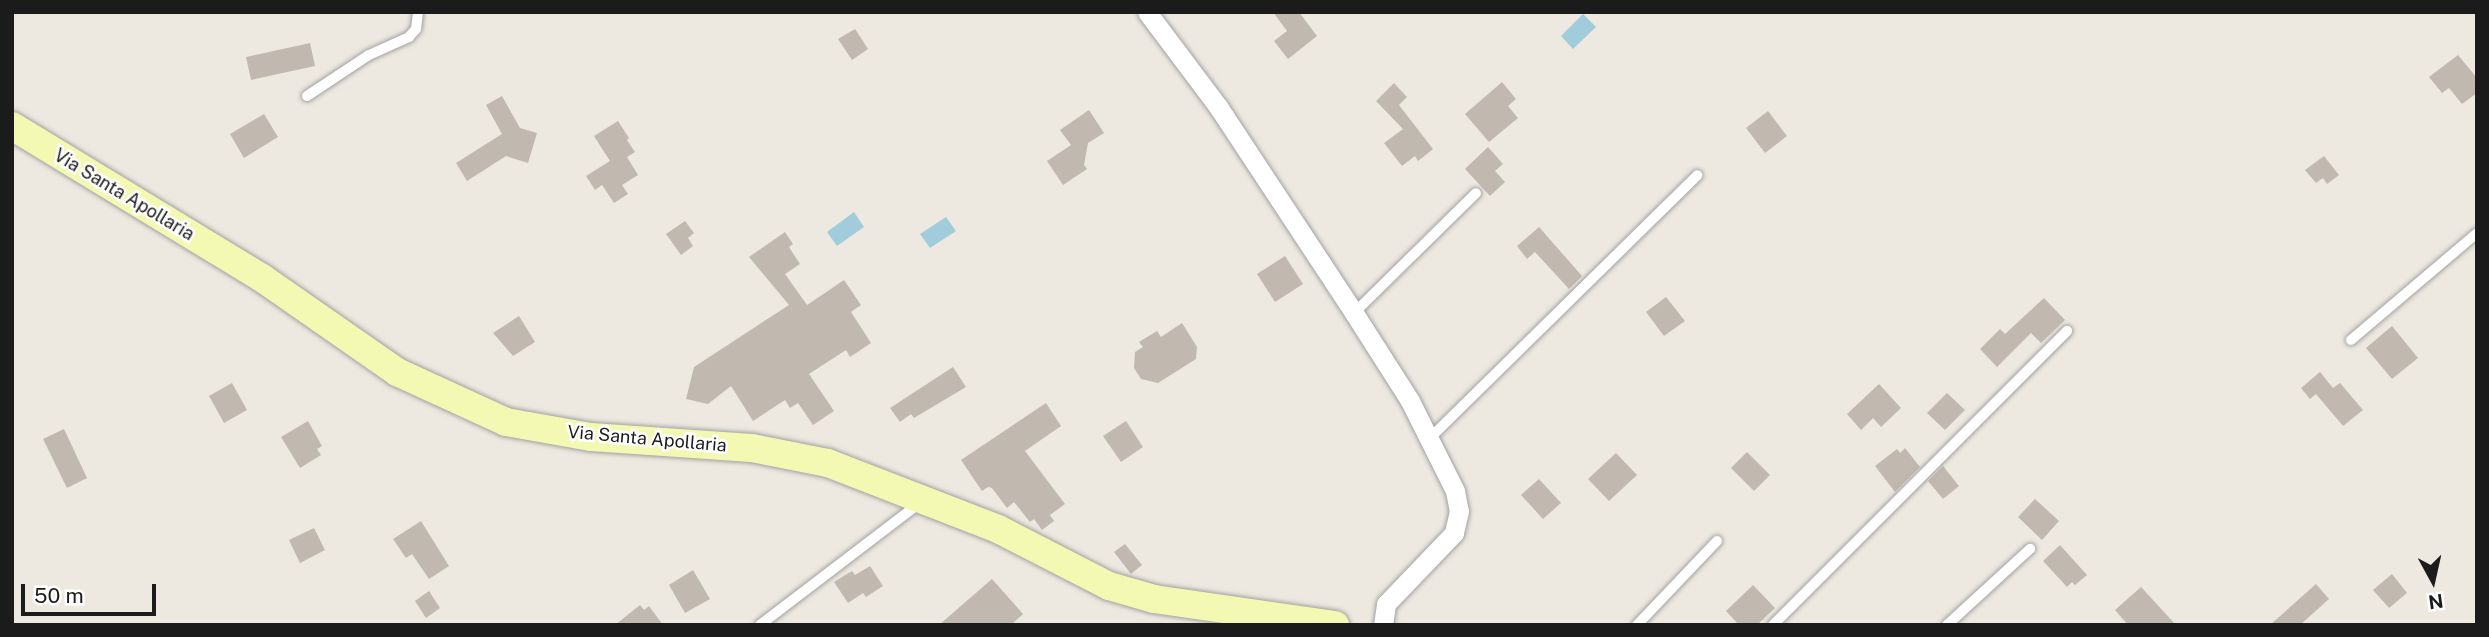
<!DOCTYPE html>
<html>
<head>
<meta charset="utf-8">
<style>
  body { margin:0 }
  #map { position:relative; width:2489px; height:637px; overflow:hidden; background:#ede9e0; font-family:"Public Sans",sans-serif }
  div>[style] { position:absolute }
  .water>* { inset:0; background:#a0ccdb }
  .building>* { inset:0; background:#c1b8b0 }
  .roads { filter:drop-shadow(0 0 2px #a2a2a2) drop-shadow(0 0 2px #a2a2a2) }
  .lane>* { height:10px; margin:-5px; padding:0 5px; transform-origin:5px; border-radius:5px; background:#fff }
  .street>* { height:19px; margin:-9.5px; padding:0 9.5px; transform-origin:9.5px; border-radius:9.5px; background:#fff }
  .secondary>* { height:28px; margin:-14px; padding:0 14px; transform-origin:14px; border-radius:14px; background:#f3f9b2 }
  span { translate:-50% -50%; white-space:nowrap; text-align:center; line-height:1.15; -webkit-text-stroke:5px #fff; paint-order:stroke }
  .street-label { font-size:18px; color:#1b1b1b }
  .frame { position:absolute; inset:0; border:14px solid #1b1b1b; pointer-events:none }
  .north { position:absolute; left:2398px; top:546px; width:70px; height:70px; -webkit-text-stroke:5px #fff; paint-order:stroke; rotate:172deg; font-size:19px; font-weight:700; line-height:28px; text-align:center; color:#1b1b1b }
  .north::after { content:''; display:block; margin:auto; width:24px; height:32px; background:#1b1b1b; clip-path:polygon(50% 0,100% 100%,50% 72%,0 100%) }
  .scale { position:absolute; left:21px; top:584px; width:135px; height:32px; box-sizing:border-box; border:4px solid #1b1b1b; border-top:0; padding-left:9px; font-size:21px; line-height:24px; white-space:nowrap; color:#1b1b1b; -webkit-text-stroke:5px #fff; paint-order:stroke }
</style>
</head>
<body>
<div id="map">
  <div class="water">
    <i style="clip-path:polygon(1583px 14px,1596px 27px,1573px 49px,1561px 36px)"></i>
    <i style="clip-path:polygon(854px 212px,864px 227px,837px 246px,827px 232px)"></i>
    <i style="clip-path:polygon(946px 217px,956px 231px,930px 248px,920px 234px)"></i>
  </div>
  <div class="building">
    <i style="clip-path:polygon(1273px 12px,1299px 12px,1317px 36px,1288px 59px,1274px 41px,1287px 31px)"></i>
    <i style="clip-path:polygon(855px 29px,868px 49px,852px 60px,838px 39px)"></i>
    <i style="clip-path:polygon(310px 43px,315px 66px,251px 80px,246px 57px)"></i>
    <i style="clip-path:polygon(2458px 55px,2477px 78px,2477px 93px,2462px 104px,2449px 88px,2442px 93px,2429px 77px)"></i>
    <i style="clip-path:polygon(1502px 82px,1516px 99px,1508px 106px,1518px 118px,1489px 142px,1465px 114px)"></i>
    <i style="clip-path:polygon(1394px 83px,1407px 97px,1399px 105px,1433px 149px,1418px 161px,1415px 156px,1402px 166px,1384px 143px,1403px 129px,1376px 101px)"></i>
    <i style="clip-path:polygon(502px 96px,520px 128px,537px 133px,528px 163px,506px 156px,467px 181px,456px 163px,502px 134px,486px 105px)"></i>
    <i style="clip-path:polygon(1089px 110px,1104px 133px,1088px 143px,1084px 165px,1087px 169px,1063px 185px,1047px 161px,1071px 145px,1060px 130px)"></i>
    <i style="clip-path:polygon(1768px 111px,1787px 136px,1765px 153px,1746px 128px)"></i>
    <i style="clip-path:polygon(264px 114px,278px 137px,244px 158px,230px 134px)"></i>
    <i style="clip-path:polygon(618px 121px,629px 138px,627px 140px,635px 152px,627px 157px,638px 175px,622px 185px,628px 194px,614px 203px,602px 185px,595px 190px,586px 176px,610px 161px,594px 136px)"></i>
    <i style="clip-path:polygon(1488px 147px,1503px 164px,1495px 171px,1505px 182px,1490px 196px,1465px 169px)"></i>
    <i style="clip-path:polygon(2324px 156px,2339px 175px,2327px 184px,2323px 178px,2316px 183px,2305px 170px)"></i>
    <i style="clip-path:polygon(685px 221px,694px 233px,688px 238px,693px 246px,681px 255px,666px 234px)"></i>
    <i style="clip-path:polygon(1539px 227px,1582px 276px,1569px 289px,1535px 252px,1527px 259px,1517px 246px)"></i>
    <i style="clip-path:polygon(785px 232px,793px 244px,789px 247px,800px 264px,785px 274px,807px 305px,844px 280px,861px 305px,851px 312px,871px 343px,850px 357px,846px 350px,809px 374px,834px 411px,813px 425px,798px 403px,790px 408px,785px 400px,753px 421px,731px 386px,708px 404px,686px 399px,694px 367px,789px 305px,749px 257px)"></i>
    <i style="clip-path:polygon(1285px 256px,1303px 284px,1275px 302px,1257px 274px)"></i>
    <i style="clip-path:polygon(1666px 297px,1685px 321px,1664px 336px,1646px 312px)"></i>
    <i style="clip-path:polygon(2044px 298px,2065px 320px,2041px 343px,2031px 333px,1997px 367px,1980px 349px,2000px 329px,2005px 334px)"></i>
    <i style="clip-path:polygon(519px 316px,535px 342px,513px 356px,493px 333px)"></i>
    <i style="clip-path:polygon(1182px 323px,1197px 347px,1196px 359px,1158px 383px,1141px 379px,1134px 368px,1135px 352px,1143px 347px,1139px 342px,1157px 331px,1161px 337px)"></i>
    <i style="clip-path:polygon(2392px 326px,2418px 358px,2392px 379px,2366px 348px)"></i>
    <i style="clip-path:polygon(953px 367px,966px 387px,914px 418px,911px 414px,900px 422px,890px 408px)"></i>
    <i style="clip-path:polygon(2320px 372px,2333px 388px,2340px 383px,2363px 410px,2343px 426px,2316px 394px,2310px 399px,2301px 388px)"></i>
    <i style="clip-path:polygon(232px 383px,247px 410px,224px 423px,209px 396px)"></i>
    <i style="clip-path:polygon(1879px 384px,1901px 408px,1881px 427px,1873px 418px,1861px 430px,1847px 414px)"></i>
    <i style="clip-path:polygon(1947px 393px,1965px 410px,1945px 430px,1927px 413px)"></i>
    <i style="clip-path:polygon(1046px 403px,1061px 426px,1025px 451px,1065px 504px,1050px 515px,1054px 521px,1042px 530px,1034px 519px,1030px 522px,1014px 502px,1007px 508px,992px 488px,988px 487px,982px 491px,961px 460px)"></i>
    <i style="clip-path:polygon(308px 421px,322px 446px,317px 449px,321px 455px,300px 468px,281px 437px)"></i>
    <i style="clip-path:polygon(1126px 421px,1143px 447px,1121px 462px,1103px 436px)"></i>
    <i style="clip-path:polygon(64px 429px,87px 478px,67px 488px,43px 439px)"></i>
    <i style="clip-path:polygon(1905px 448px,1920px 467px,1895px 492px,1875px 466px,1897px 449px,1900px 453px)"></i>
    <i style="clip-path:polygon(1747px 452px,1770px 475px,1754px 491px,1731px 468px)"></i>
    <i style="clip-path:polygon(1616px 453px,1637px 475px,1609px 501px,1588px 479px)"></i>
    <i style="clip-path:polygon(1943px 466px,1959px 486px,1943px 499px,1928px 481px)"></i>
    <i style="clip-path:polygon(1539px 479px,1561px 503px,1543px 519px,1521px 495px)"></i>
    <i style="clip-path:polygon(2035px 499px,2059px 521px,2042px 540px,2018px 517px)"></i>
    <i style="clip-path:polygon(421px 521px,449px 566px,429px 579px,412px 554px,406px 558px,393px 539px)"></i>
    <i style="clip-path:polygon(314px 528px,325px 550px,300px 563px,289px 540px)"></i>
    <i style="clip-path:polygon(1125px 544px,1142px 565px,1131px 574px,1114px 552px)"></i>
    <i style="clip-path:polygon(2060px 545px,2087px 575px,2075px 585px,2072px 582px,2067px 587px,2043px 561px)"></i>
    <i style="clip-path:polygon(870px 566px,883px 586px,866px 597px,863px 593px,848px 603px,834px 582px,852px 571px,855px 575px)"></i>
    <i style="clip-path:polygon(693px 570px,710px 599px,685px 613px,669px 585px)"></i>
    <i style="clip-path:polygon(2392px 574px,2407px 593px,2389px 608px,2373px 590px)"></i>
    <i style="clip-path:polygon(992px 579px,1023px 614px,1011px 625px,939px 625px)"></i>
    <i style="clip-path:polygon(2316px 584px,2329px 599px,2300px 625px,2270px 625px)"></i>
    <i style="clip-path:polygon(1753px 585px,1775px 608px,1757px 625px,1739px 625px,1726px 611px)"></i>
    <i style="clip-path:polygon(2141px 587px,2176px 625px,2128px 625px,2115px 610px)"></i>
    <i style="clip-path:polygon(429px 591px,440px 608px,426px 618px,415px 601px)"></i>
    <i style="clip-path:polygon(640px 605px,644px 610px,649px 606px,663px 625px,615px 625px)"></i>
  </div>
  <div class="roads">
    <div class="lane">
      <i style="left:307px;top:96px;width:74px;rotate:-33.5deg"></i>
      <i style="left:369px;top:55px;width:44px;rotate:-24.2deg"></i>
      <i style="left:409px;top:37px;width:11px;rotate:-49deg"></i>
      <i style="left:416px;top:29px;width:17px;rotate:-83deg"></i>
      <i style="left:1354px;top:313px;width:171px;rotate:-44.5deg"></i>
      <i style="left:2351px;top:340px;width:165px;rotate:-40.3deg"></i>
      <i style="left:1430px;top:438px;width:375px;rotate:-44.5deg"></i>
      <i style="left:760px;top:625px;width:203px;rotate:-37.4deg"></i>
      <i style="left:1637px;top:625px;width:116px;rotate:-46.4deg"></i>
      <i style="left:1773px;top:625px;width:416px;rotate:-45deg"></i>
      <i style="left:1947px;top:625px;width:113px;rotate:-42.5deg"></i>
    </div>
    <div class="street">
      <i style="left:1147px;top:12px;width:120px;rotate:53.1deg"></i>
      <i style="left:1219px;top:108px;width:245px;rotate:56.6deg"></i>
      <i style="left:1354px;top:313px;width:104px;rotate:57.5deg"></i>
      <i style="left:1410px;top:401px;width:101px;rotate:63.4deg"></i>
      <i style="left:1455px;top:491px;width:20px;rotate:79deg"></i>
      <i style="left:1459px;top:511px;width:23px;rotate:103deg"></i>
      <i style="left:1454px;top:533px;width:98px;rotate:133.8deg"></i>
      <i style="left:1386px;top:604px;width:21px;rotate:98deg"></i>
    </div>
    <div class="secondary">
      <i style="left:12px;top:126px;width:293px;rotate:31.3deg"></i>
      <i style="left:262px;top:278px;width:165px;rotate:34.8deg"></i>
      <i style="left:397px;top:372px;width:120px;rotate:24.6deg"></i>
      <i style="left:506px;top:422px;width:86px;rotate:10deg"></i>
      <i style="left:591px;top:437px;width:161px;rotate:3.9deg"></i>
      <i style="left:752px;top:448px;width:77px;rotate:11.2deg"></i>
      <i style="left:828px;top:463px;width:182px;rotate:21.2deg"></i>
      <i style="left:998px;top:529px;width:125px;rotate:27.2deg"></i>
      <i style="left:1109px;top:586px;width:47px;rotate:16.1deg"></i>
      <i style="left:1154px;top:599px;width:183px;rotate:8.2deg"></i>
    </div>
  </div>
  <div class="street-label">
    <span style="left:124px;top:195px;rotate:31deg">Via Santa Apollaria</span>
    <span style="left:647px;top:439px;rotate:5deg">Via Santa Apollaria</span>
  </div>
  <div class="frame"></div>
  <div class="north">N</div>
  <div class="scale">50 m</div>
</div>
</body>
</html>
